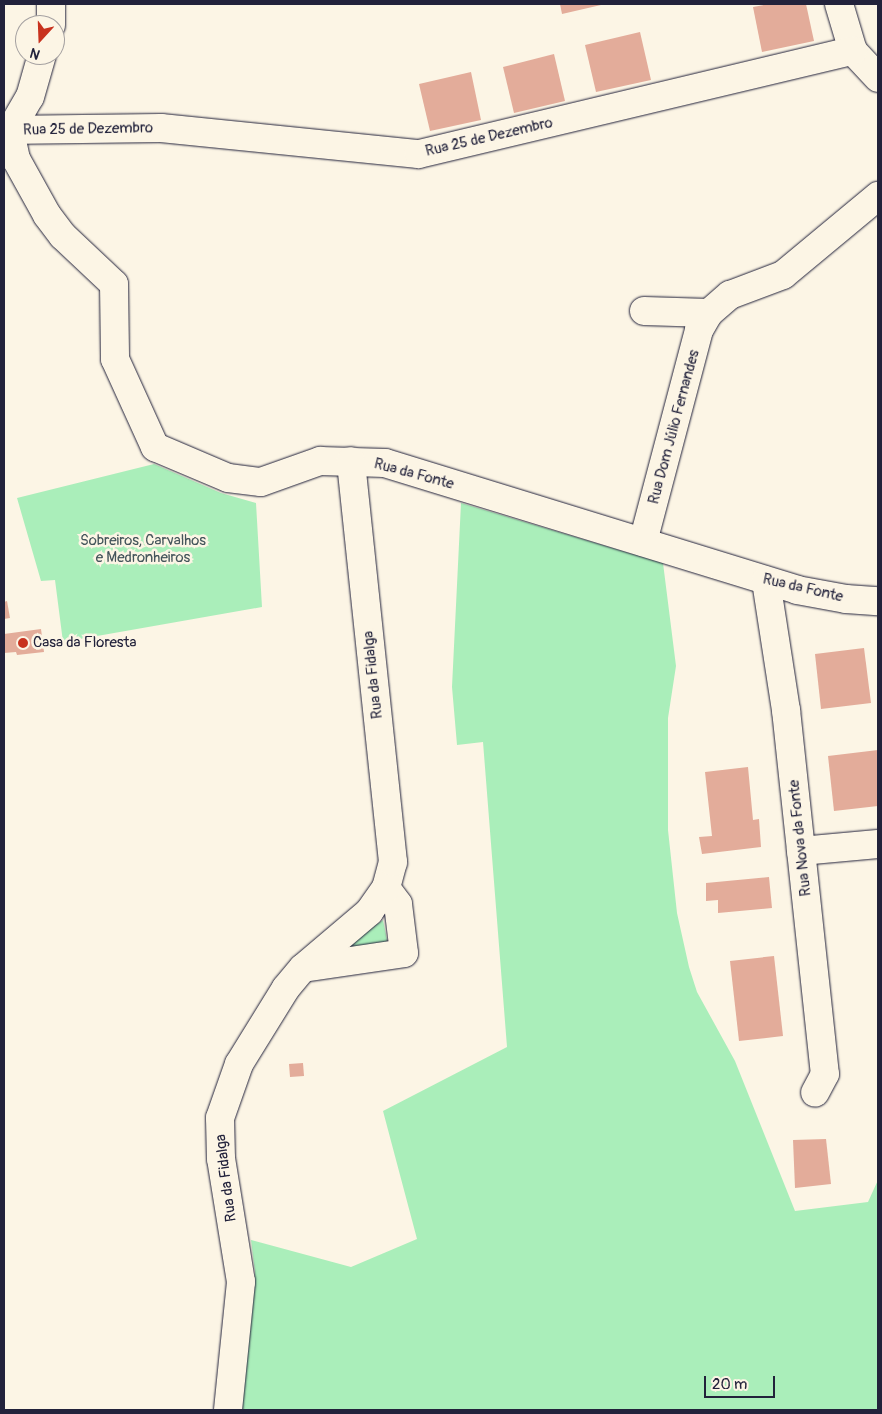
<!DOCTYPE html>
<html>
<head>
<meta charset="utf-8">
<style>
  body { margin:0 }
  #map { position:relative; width:882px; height:1414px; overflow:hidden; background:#fcf5e5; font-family:Pangolin,sans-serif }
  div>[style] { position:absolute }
  .green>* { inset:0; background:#aaeeba }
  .building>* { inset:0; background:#e3ac9a }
  .roads { filter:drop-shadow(0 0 1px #22223b) drop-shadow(0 0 1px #22223b) }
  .street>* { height:28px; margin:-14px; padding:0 14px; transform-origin:14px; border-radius:14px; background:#fcf5e5 }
  .dots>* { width:14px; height:14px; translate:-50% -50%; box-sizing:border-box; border:2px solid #fcf5e5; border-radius:50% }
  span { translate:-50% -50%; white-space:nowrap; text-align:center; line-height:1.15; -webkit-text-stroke:5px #fcf5e5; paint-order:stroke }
  .street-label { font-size:15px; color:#22223b }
  .park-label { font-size:15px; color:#44555b }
  .poi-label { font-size:15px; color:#22223b }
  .left { translate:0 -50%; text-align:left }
  .frame { position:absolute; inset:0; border:5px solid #22223b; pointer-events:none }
  .north { position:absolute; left:15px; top:15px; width:50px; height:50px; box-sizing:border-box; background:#fcf5e5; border:1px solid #a5a1a1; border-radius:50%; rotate:200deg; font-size:14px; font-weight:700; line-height:20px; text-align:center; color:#22223b }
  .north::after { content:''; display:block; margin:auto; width:18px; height:22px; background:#c8321e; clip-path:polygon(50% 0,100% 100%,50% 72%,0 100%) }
  .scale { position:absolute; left:704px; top:1376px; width:71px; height:22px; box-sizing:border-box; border:2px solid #22223b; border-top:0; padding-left:6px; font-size:15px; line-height:18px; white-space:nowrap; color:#22223b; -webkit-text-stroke:4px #fcf5e5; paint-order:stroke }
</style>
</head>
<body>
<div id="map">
  <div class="green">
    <i style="clip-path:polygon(154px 464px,221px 493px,256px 503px,262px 607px,63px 642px,55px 580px,41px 581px,17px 498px)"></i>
    <i style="clip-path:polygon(461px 503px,663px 563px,676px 666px,668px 718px,668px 830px,677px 913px,689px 967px,697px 992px,735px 1061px,795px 1211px,868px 1202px,878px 1180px,878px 1410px,239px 1410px,255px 1272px,251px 1240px,351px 1267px,417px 1239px,383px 1111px,507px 1047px,483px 742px,457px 745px,452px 687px)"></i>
    <i style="clip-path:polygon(383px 920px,388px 945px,348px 949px,349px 944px)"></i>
  </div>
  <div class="building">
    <i style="clip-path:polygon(560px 4px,601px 4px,601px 5px,562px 14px)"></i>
    <i style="clip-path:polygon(769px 4px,806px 4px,814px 41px,762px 52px,753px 7px)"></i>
    <i style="clip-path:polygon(640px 32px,651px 80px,596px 92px,585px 45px)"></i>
    <i style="clip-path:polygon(554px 54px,565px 101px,514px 113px,503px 67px)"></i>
    <i style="clip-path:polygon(471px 72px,481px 120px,430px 131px,419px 84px)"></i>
    <i style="clip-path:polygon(7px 601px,10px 618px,4px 619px,4px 602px)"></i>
    <i style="clip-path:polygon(41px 629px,44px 652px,17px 655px,16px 652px,4px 653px,4px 634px)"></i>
    <i style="clip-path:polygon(864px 648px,871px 703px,821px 709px,815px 654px)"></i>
    <i style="clip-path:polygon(878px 750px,878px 806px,834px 811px,828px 756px)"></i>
    <i style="clip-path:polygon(748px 767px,753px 820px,759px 819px,761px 847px,702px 854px,699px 837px,712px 836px,705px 772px)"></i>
    <i style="clip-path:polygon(769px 877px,772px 908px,718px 913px,718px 900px,706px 901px,706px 883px)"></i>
    <i style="clip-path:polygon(774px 956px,783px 1036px,739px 1041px,730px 961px)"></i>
    <i style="clip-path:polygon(303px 1063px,304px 1076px,290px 1077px,289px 1064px)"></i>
    <i style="clip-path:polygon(826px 1139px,831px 1184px,795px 1188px,793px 1140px)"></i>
  </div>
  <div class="roads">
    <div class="street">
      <i style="left:51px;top:4px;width:21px;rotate:90deg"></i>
      <i style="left:839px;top:4px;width:49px;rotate:73.4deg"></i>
      <i style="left:853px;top:51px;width:37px;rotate:47deg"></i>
      <i style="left:4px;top:130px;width:157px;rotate:-0.7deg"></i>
      <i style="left:161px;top:128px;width:259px;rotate:5.8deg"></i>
      <i style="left:419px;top:154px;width:446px;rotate:-13.4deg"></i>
      <i style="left:10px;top:131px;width:29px;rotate:78deg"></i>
      <i style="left:16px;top:159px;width:64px;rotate:61deg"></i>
      <i style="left:47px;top:215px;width:26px;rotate:53deg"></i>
      <i style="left:63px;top:236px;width:70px;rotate:43.3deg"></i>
      <i style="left:114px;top:284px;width:75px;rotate:89.2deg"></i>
      <i style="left:115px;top:359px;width:97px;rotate:65.6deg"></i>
      <i style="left:155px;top:447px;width:79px;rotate:23deg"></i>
      <i style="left:228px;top:478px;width:33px;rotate:7deg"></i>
      <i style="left:261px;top:482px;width:63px;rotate:-19.6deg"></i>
      <i style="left:320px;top:461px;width:65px;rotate:1.8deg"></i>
      <i style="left:385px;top:463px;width:431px;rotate:17.1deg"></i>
      <i style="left:797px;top:590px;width:50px;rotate:10.4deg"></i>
      <i style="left:846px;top:599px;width:32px;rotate:4deg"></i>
      <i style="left:10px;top:131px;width:39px;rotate:-60deg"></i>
      <i style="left:30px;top:97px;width:44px;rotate:-74.1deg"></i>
      <i style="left:644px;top:311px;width:65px;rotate:1.8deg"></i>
      <i style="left:643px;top:542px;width:219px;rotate:-75.2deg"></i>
      <i style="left:699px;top:330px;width:20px;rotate:-60deg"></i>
      <i style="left:709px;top:313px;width:28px;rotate:-41deg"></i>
      <i style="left:730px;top:295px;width:57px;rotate:-20.7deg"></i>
      <i style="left:783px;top:275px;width:124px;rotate:-39.7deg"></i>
      <i style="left:766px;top:581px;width:131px;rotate:81.2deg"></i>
      <i style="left:786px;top:710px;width:366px;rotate:83.9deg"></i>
      <i style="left:825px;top:1074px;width:21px;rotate:118deg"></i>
      <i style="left:801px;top:851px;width:77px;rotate:-5.2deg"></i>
      <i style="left:303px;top:968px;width:102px;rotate:-8.4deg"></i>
      <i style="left:404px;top:953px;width:49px;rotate:-97deg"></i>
      <i style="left:398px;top:904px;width:20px;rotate:-127deg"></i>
      <i style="left:228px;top:1410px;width:129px;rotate:-84.2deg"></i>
      <i style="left:241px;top:1282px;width:125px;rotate:-99.2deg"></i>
      <i style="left:221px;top:1159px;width:41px;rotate:-91.4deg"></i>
      <i style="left:220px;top:1118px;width:57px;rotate:-70.6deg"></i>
      <i style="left:239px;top:1064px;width:89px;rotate:-58.3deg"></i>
      <i style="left:286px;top:988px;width:26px;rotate:-50deg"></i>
      <i style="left:303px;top:968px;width:87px;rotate:-40.3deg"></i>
      <i style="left:369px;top:912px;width:29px;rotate:-55deg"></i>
      <i style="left:386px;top:888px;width:27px;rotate:-75deg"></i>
      <i style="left:393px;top:862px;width:403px;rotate:-96deg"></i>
    </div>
  </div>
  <div class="dots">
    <i style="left:23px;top:643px;background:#c8321e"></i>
  </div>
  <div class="street-label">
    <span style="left:88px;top:129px;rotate:-1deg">Rua 25 de Dezembro</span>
    <span style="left:489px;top:137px;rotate:-13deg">Rua 25 de Dezembro</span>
    <span style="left:674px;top:427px;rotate:-75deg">Rua Dom Júlio Fernandes</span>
    <span style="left:414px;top:474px;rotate:15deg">Rua da Fonte</span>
    <span style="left:803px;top:588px;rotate:13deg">Rua da Fonte</span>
    <span style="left:373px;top:675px;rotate:-96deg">Rua da Fidalga</span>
    <span style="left:800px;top:838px;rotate:-96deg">Rua Nova da Fonte</span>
    <span style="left:226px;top:1178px;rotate:-97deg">Rua da Fidalga</span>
  </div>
  <div class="park-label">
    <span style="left:143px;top:549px">Sobreiros, Carvalhos<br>e Medronheiros</span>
  </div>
  <div class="poi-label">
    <span class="left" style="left:33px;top:643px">Casa da Floresta</span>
  </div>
  <div class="frame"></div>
  <div class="north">N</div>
  <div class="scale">20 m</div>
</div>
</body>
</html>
